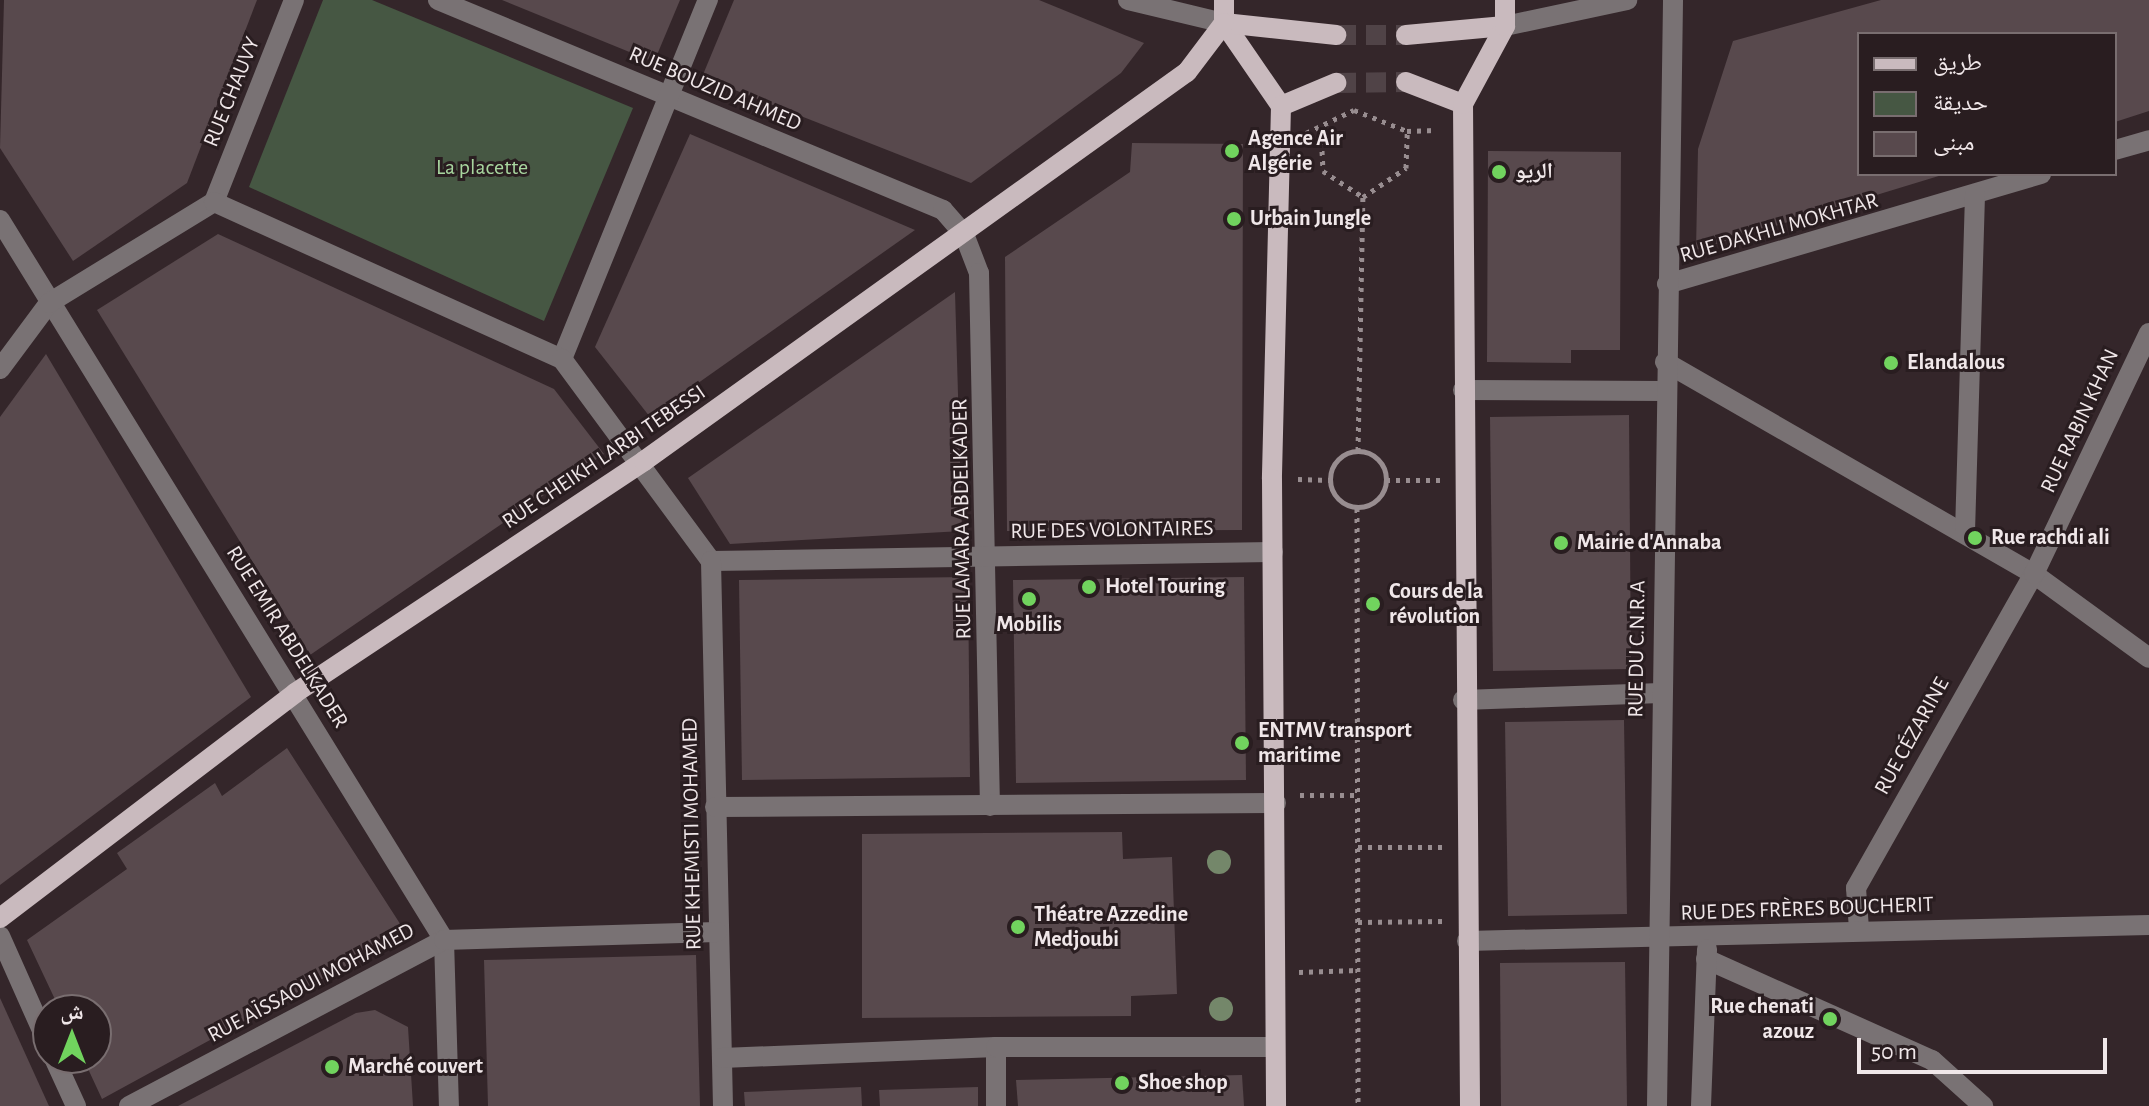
<!DOCTYPE html>
<html>
<head>
<meta charset="utf-8">
<style>
  body { margin:0 }
  #map { position:relative; width:2149px; height:1106px; overflow:hidden; background:#34262a; font-family:"Alegreya Sans","Noto Naskh Arabic",sans-serif }
  div>[style] { position:absolute }
  .green>* { inset:0; background:#465743 }
  .building>* { inset:0; background:#58494d }
  .major-tunnel>* { height:20px; margin-top:-10px; transform-origin:0; background:repeating-linear-gradient(90deg,#504347 0 20px,transparent 0 30px) }
  .path>* { height:5px; margin-top:-2.5px; transform-origin:0; background:repeating-linear-gradient(90deg,#988d90 0 4px,transparent 0 10px) }
  .path>.ring { margin:-2.5px; padding:0; box-sizing:content-box; background:none; border:5px solid #988d90; border-radius:50% }
  .minor>* { height:20px; margin:-10px; padding:0 10px; transform-origin:10px; border-radius:10px; background:#797274 }
  .major>* { height:20px; margin:-10px; padding:0 10px; transform-origin:10px; border-radius:10px; background:#c9babe }
  .trees>* { width:24px; height:24px; margin:-12px; border-radius:50%; background:#74876a }
  .dots>* { width:22px; height:22px; translate:-50% -50%; box-sizing:border-box; border:4px solid #291d20; border-radius:50% }
  span { translate:-50% -50%; white-space:nowrap; text-align:center; line-height:1.15; -webkit-text-stroke:6px #291d20; paint-order:stroke }
  .street-label { font-size:22px; color:#f0e7e9 }
  .poi-label { font-size:22px; color:#f0e7e9; font-weight:700 }
  .left { translate:0 -50%; text-align:left }
  .right { translate:-100% -50%; text-align:right }
  .park-label { font-size:22px; color:#a8d69f }
  .legend { position:absolute; left:1857px; top:32px; width:260px; height:144px; box-sizing:border-box; background:#291d20; border:2px solid #796e70; margin:0; padding:10px 14px; list-style:none; font-size:24px; color:#f0e7e9 }
  .legend li { display:flex; align-items:center; gap:16px; height:40px }
  .legend b { width:40px; border:2px solid #796e70 }
  .north { position:absolute; left:32px; top:994px; width:80px; height:80px; box-sizing:border-box; background:#291d20; border:2px solid #796e70; border-radius:50%; rotate:0deg; font-size:22px; font-weight:700; line-height:32px; text-align:center; color:#f0e7e9 }
  .north::after { content:''; display:block; margin:auto; width:28px; height:36px; background:#71d35e; clip-path:polygon(50% 0,100% 100%,50% 72%,0 100%) }
  .scale { position:absolute; left:1857px; top:1038px; width:250px; height:36px; box-sizing:border-box; border:4px solid #f0e7e9; border-top:0; padding-left:10px; font-size:24px; line-height:28px; white-space:nowrap; color:#f0e7e9; -webkit-text-stroke:6px #291d20; paint-order:stroke }
</style>
</head>
<body>
<div id="map">
  <div class="green">
    <i style="clip-path:polygon(323px 0,372px 0,633px 108px,544px 321px,249px 187px)"></i>
  </div>
  <div class="building">
    <i style="clip-path:polygon(4px 0,257px 0,187px 183px,73px 261px,0 148px)"></i>
    <i style="clip-path:polygon(502px 0,680px 0,654px 62px)"></i>
    <i style="clip-path:polygon(734px 0,1039px 0,1144px 43px,1121px 73px,971px 183px,702px 77px)"></i>
    <i style="clip-path:polygon(1881px 0,2149px 0,2149px 111px,2115px 122px,2115px 34px,1859px 34px,1859px 174px,1942px 175px,1696px 250px,1698px 149px,1733px 41px)"></i>
    <i style="clip-path:polygon(690px 134px,915px 230px,650px 417px,595px 347px)"></i>
    <i style="clip-path:polygon(1132px 143px,1243px 144px,1242px 530px,1007px 531px,1005px 257px,1130px 172px)"></i>
    <i style="clip-path:polygon(1488px 151px,1621px 152px,1620px 350px,1571px 350px,1571px 363px,1487px 362px)"></i>
    <i style="clip-path:polygon(218px 234px,554px 389px,604px 454px,310px 655px,97px 310px)"></i>
    <i style="clip-path:polygon(955px 292px,962px 531px,730px 544px,688px 478px)"></i>
    <i style="clip-path:polygon(46px 354px,251px 697px,0 885px,0 417px)"></i>
    <i style="clip-path:polygon(1629px 415px,1631px 669px,1493px 671px,1490px 417px)"></i>
    <i style="clip-path:polygon(968px 577px,970px 777px,742px 780px,739px 580px)"></i>
    <i style="clip-path:polygon(1244px 577px,1246px 780px,1016px 783px,1013px 580px)"></i>
    <i style="clip-path:polygon(1624px 720px,1627px 914px,1508px 916px,1505px 722px)"></i>
    <i style="clip-path:polygon(287px 748px,406px 933px,102px 1099px,83px 1058px,96px 1058px,96px 1010px,60px 1010px,27px 940px,127px 869px,117px 853px,215px 783px,222px 796px)"></i>
    <i style="clip-path:polygon(1122px 832px,1123px 859px,1172px 857px,1177px 994px,1131px 996px,1131px 1016px,862px 1018px,862px 834px)"></i>
    <i style="clip-path:polygon(696px 955px,700px 1106px,488px 1106px,484px 960px)"></i>
    <i style="clip-path:polygon(1625px 962px,1627px 1106px,1501px 1106px,1500px 963px)"></i>
    <i style="clip-path:polygon(0 998px,49px 1106px,0 1106px)"></i>
    <i style="clip-path:polygon(375px 1010px,408px 1027px,413px 1106px,178px 1106px,356px 1013px)"></i>
    <i style="clip-path:polygon(1242px 1075px,1244px 1106px,1018px 1106px,1016px 1080px)"></i>
    <i style="clip-path:polygon(861px 1087px,862px 1106px,745px 1106px,744px 1092px)"></i>
    <i style="clip-path:polygon(978px 1087px,978px 1106px,880px 1106px,879px 1090px)"></i>
  </div>
  <div class="major-tunnel">
    <i style="left:1336px;top:35px;width:70px"></i>
    <i style="left:1336px;top:83px;width:70px;rotate:-0.8deg"></i>
  </div>
  <div class="path">
    <i style="left:1321px;top:131px;width:40px;rotate:87.1deg"></i>
    <i style="left:1323px;top:171px;width:48px;rotate:33deg"></i>
    <i style="left:1363px;top:197px;width:52px;rotate:-34deg"></i>
    <i style="left:1406px;top:168px;width:37px;rotate:-88deg"></i>
    <i style="left:1306px;top:133px;width:53px;rotate:-25.6deg"></i>
    <i style="left:1354px;top:110px;width:57px;rotate:21.6deg"></i>
    <i style="left:1407px;top:131px;width:29px;rotate:-2deg"></i>
    <i class="ring" style="left:1330px;top:451px;width:51px;height:51px"></i>
    <i style="left:1358px;top:451px;width:254px;rotate:-88.9deg"></i>
    <i style="left:1298px;top:479px;width:31px;rotate:2deg"></i>
    <i style="left:1386px;top:480px;width:55px"></i>
    <i style="left:1357px;top:508px;width:598px;rotate:89.9deg"></i>
    <i style="left:1300px;top:795px;width:58px"></i>
    <i style="left:1358px;top:847px;width:87px"></i>
    <i style="left:1358px;top:922px;width:87px;rotate:-0.7deg"></i>
    <i style="left:1299px;top:972px;width:59px;rotate:-1.9deg"></i>
  </div>
  <div class="minor">
    <i style="left:438px;top:0;width:547px;rotate:22.58deg"></i>
    <i style="left:943px;top:210px;width:32px;rotate:49deg"></i>
    <i style="left:964px;top:234px;width:42px;rotate:69deg"></i>
    <i style="left:979px;top:273px;width:533px;rotate:88.82deg"></i>
    <i style="left:1128px;top:0;width:99px;rotate:13.5deg"></i>
    <i style="left:1505px;top:26px;width:125px;rotate:-12deg"></i>
    <i style="left:2115px;top:150px;width:35px;rotate:-16deg"></i>
    <i style="left:214px;top:202px;width:217px;rotate:-68.4deg"></i>
    <i style="left:0;top:220px;width:846px;rotate:58.34deg"></i>
    <i style="left:444px;top:940px;width:166px;rotate:88.3deg"></i>
    <i style="left:1667px;top:284px;width:390px;rotate:-16.4deg"></i>
    <i style="left:562px;top:359px;width:388px;rotate:-67.9deg"></i>
    <i style="left:1665px;top:362px;width:426px;rotate:29.9deg"></i>
    <i style="left:2034px;top:574px;width:142px;rotate:36.1deg"></i>
    <i style="left:0;top:369px;width:82px;rotate:-53.4deg"></i>
    <i style="left:49px;top:303px;width:193px;rotate:-31.5deg"></i>
    <i style="left:214px;top:202px;width:382px;rotate:24.3deg"></i>
    <i style="left:562px;top:359px;width:251px;rotate:53.6deg"></i>
    <i style="left:1463px;top:390px;width:201px;rotate:0.3deg"></i>
    <i style="left:1965px;top:532px;width:337px;rotate:-88.3deg"></i>
    <i style="left:711px;top:561px;width:562px;rotate:-0.92deg"></i>
    <i style="left:711px;top:561px;width:545px;rotate:88.74deg"></i>
    <i style="left:1463px;top:700px;width:198px;rotate:-2deg"></i>
    <i style="left:715px;top:807px;width:561px;rotate:-0.41deg"></i>
    <i style="left:1859px;top:929px;width:41px;rotate:-94.2deg"></i>
    <i style="left:1856px;top:888px;width:361px;rotate:-60.5deg"></i>
    <i style="left:2034px;top:574px;width:267px;rotate:-64.5deg"></i>
    <i style="left:0;top:936px;width:118px;rotate:66deg"></i>
    <i style="left:1467px;top:941px;width:682px;rotate:-1.34deg"></i>
    <i style="left:1706px;top:959px;width:248px;rotate:24.1deg"></i>
    <i style="left:1932px;top:1060px;width:69px;rotate:42deg"></i>
    <i style="left:996px;top:1047px;width:59px;rotate:90deg"></i>
    <i style="left:54px;top:1058px;width:53px;rotate:65.4deg"></i>
    <i style="left:722px;top:1058px;width:274px;rotate:-2.3deg"></i>
    <i style="left:996px;top:1047px;width:279px"></i>
    <i style="left:129px;top:1106px;width:356px;rotate:-27.8deg"></i>
    <i style="left:444px;top:940px;width:273px;rotate:-1.7deg"></i>
    <i style="left:1657px;top:1106px;width:1106px;rotate:-89.17deg"></i>
    <i style="left:1701px;top:1106px;width:157px;rotate:-87.8deg"></i>
  </div>
  <div class="major">
    <i style="left:1224px;top:0;width:23px;rotate:90deg"></i>
    <i style="left:1224px;top:23px;width:101px;rotate:55.5deg"></i>
    <i style="left:1281px;top:106px;width:373px;rotate:91.4deg"></i>
    <i style="left:1272px;top:479px;width:627px;rotate:89.63deg"></i>
    <i style="left:1224px;top:23px;width:113px;rotate:6.1deg"></i>
    <i style="left:1406px;top:35px;width:99px;rotate:-5.2deg"></i>
    <i style="left:1406px;top:82px;width:61px;rotate:21.1deg"></i>
    <i style="left:1281px;top:106px;width:60px;rotate:-22.7deg"></i>
    <i style="left:0;top:918px;width:371px;rotate:-37.3deg"></i>
    <i style="left:295px;top:693px;width:419px;rotate:-33.6deg"></i>
    <i style="left:644px;top:461px;width:668px;rotate:-35.62deg"></i>
    <i style="left:1187px;top:72px;width:61px;rotate:-52.9deg"></i>
    <i style="left:1470px;top:1106px;width:1002px;rotate:-90.4deg"></i>
    <i style="left:1463px;top:104px;width:89px;rotate:-61.7deg"></i>
    <i style="left:1505px;top:26px;width:26px;rotate:-90deg"></i>
  </div>
  <div class="trees">
    <i style="left:1219px;top:862px"></i>
    <i style="left:1221px;top:1009px"></i>
  </div>
  <div class="dots">
    <i style="left:1232px;top:151px;background:#71d35e"></i>
    <i style="left:1499px;top:172px;background:#71d35e"></i>
    <i style="left:1234px;top:219px;background:#71d35e"></i>
    <i style="left:1891px;top:363px;background:#71d35e"></i>
    <i style="left:1975px;top:538px;background:#71d35e"></i>
    <i style="left:1561px;top:543px;background:#71d35e"></i>
    <i style="left:1089px;top:587px;background:#71d35e"></i>
    <i style="left:1029px;top:599px;background:#71d35e"></i>
    <i style="left:1373px;top:604px;background:#71d35e"></i>
    <i style="left:1242px;top:743px;background:#71d35e"></i>
    <i style="left:1018px;top:927px;background:#71d35e"></i>
    <i style="left:1830px;top:1019px;background:#71d35e"></i>
    <i style="left:332px;top:1067px;background:#71d35e"></i>
    <i style="left:1122px;top:1083px;background:#71d35e"></i>
  </div>
  <div class="street-label">
    <span style="left:715px;top:89px;rotate:23deg">RUE BOUZID AHMED</span>
    <span style="left:232px;top:92px;rotate:-68deg">RUE CHAUVY</span>
    <span style="left:1779px;top:228px;rotate:-16deg">RUE DAKHLI MOKHTAR</span>
    <span style="left:2080px;top:421px;rotate:-65deg">RUE RABIN KHAN</span>
    <span style="left:604px;top:457px;rotate:-34deg">RUE CHEIKH LARBI TEBESSI</span>
    <span style="left:962px;top:519px;rotate:-91deg">RUE LAMARA ABDELKADER</span>
    <span style="left:1112px;top:530px;rotate:-1deg">RUE DES VOLONTAIRES</span>
    <span style="left:287px;top:637px;rotate:58deg">RUE EMIR ABDELKADER</span>
    <span style="left:1637px;top:649px;rotate:-89deg">RUE DU C.N.R.A</span>
    <span style="left:1912px;top:736px;rotate:-61deg">RUE CÉZARINE</span>
    <span style="left:692px;top:834px;rotate:-91deg">RUE KHEMISTI MOHAMED</span>
    <span style="left:1807px;top:909px;rotate:-2deg">RUE DES FRÈRES BOUCHERIT</span>
    <span style="left:311px;top:983px;rotate:-28deg">RUE AÏSSAOUI MOHAMED</span>
  </div>
  <div class="poi-label">
    <span class="left" style="left:1248px;top:151px">Agence Air<br>Algérie</span>
    <span class="left" style="left:1515px;top:172px">الريو</span>
    <span class="left" style="left:1250px;top:219px">Urbain Jungle</span>
    <span class="left" style="left:1907px;top:363px">Elandalous</span>
    <span class="left" style="left:1991px;top:538px">Rue rachdi ali</span>
    <span class="left" style="left:1577px;top:543px">Mairie d'Annaba</span>
    <span class="left" style="left:1105px;top:587px">Hotel Touring</span>
    <span class="left" style="left:1389px;top:604px">Cours de la<br>révolution</span>
    <span style="left:1029px;top:625px">Mobilis</span>
    <span class="left" style="left:1258px;top:743px">ENTMV transport<br>maritime</span>
    <span class="left" style="left:1034px;top:927px">Théatre Azzedine<br>Medjoubi</span>
    <span class="right" style="left:1814px;top:1019px">Rue chenati<br>azouz</span>
    <span class="left" style="left:348px;top:1067px">Marché couvert</span>
    <span class="left" style="left:1138px;top:1083px">Shoe shop</span>
  </div>
  <div class="park-label">
    <span style="left:482px;top:168px">La placette</span>
  </div>
  <ul class="legend">
  <li><b style="height:10px;background:#c9babe"></b>طريق</li>
  <li><b style="height:22px;background:#465743"></b>حديقة</li>
  <li><b style="height:22px;background:#58494d"></b>مبنى</li>
  </ul>
  <div class="north">ش</div>
  <div class="scale">50 m</div>
</div>
</body>
</html>
